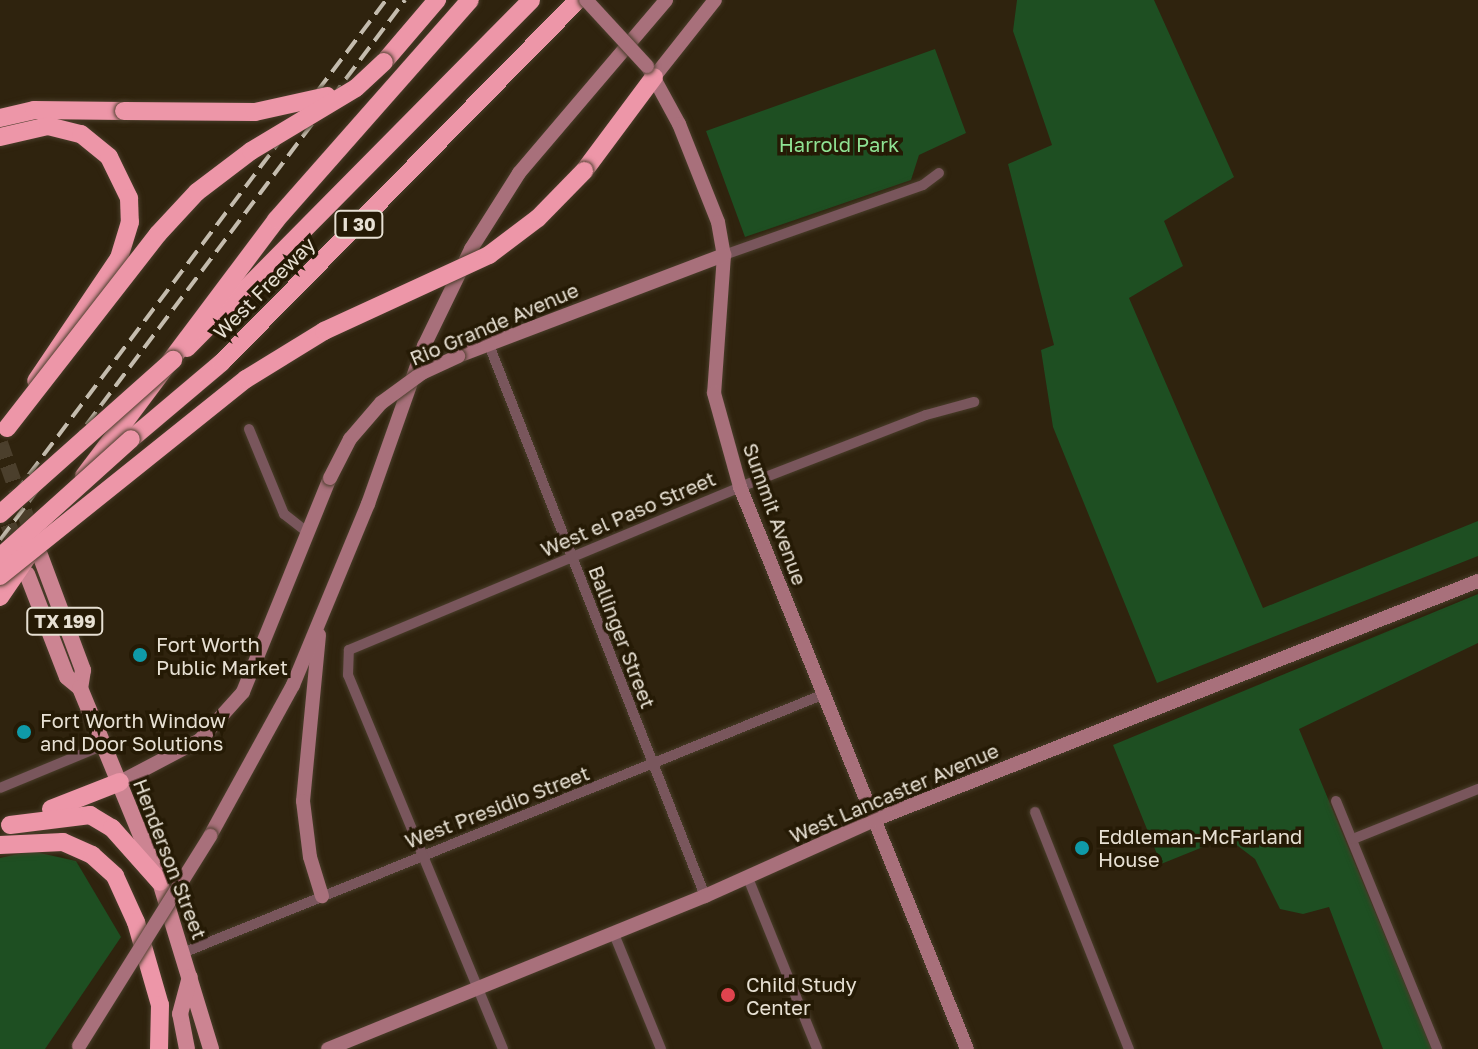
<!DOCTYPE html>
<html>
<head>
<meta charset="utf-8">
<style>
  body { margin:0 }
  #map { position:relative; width:1478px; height:1049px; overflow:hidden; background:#2f230e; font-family:"Golos Text",sans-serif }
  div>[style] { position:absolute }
  .green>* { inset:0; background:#1e4f22 }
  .primary-tunnel>* { height:16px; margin-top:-8px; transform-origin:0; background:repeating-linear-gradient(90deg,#4b3f2c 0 16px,transparent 0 24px) }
  .roads { filter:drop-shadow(0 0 2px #493d2a) drop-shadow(0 0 2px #493d2a) }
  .street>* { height:10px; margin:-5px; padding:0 5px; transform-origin:5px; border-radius:5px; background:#79565c }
  .secondary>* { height:14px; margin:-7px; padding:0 7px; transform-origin:7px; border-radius:7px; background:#a8707b }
  .primary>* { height:16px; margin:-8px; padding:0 8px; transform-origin:8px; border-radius:8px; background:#cc8492 }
  .highway>* { height:18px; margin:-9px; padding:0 9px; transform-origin:9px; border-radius:9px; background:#ed96a8 }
  .rail>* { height:4px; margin-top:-2px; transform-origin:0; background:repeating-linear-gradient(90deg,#c4bcae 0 16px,transparent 0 24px) }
  .bridges { filter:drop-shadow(0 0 2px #493d2a) drop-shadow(0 0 2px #493d2a) }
  .secondary-bridge>* { height:14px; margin:-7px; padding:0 7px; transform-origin:7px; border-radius:7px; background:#a8707b }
  .highway-bridge>* { height:18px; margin:-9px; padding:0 9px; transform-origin:9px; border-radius:9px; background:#ed96a8 }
  .dots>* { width:22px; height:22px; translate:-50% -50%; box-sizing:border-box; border:4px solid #251a05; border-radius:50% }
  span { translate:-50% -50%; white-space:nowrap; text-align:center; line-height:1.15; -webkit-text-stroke:7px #251a05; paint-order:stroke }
  .shield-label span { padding:2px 6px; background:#251a05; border:2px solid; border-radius:6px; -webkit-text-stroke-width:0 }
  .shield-label { font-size:18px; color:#e7e0d3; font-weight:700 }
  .park-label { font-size:20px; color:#8fe293 }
  .street-label { font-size:20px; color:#e7e0d3 }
  .poi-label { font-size:20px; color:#e7e0d3 }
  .left { translate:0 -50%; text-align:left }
</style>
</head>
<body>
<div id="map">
  <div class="green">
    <i style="clip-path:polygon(1017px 0,1154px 0,1234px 177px,1164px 221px,1183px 266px,1129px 298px,1263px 608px,1478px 521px,1478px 556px,1157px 683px,1053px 427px,1041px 350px,1054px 345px,1008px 164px,1052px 145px,1013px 31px)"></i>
    <i style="clip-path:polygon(935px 49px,966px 133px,919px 155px,911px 180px,745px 237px,706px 131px)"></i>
    <i style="clip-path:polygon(1478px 594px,1478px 643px,1299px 729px,1432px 1049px,1383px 1049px,1329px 907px,1303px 914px,1280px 909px,1255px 859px,1234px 843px,1213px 843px,1161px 864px,1113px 745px)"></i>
    <i style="clip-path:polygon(31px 851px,76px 861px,121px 937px,45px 1049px,0 1049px,0 858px)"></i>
  </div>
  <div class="primary-tunnel">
    <i style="left:0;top:443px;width:102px;rotate:70.5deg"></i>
    <i style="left:0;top:502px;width:54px;rotate:69.6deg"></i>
  </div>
  <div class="roads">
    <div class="street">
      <i style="left:724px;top:255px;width:211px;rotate:-19.4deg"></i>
      <i style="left:923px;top:185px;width:20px;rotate:-37deg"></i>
      <i style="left:489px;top:345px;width:592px;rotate:68.59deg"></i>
      <i style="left:249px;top:429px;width:92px;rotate:67.6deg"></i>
      <i style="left:284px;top:514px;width:29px;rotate:38deg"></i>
      <i style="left:0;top:788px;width:113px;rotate:-22.5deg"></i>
      <i style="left:1336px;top:801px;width:268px;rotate:67.8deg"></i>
      <i style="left:1035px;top:812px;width:255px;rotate:68.4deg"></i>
      <i style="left:1353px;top:839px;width:135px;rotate:-21.8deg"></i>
      <i style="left:748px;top:878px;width:184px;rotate:68deg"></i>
      <i style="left:614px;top:934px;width:124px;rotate:67.8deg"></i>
      <i style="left:185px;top:952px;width:687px;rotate:-21.97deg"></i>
      <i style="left:503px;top:1049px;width:405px;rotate:-112.5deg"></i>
      <i style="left:348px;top:675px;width:25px;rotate:-88deg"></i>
      <i style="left:349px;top:650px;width:424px;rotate:-22.6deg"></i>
      <i style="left:740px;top:487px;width:199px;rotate:-21.2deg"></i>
      <i style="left:926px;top:415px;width:50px;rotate:-15.2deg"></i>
    </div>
    <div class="secondary">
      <i style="left:649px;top:69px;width:63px;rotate:61.4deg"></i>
      <i style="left:679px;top:124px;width:105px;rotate:68.3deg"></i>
      <i style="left:718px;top:222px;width:34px;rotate:80deg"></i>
      <i style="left:724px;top:255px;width:138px;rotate:94.1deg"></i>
      <i style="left:714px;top:393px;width:98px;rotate:74.5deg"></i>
      <i style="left:740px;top:487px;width:606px;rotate:68.01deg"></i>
      <i style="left:654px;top:77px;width:98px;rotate:-51.6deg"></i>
      <i style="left:458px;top:356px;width:285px;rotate:-20.8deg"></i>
      <i style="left:319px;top:635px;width:167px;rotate:95.5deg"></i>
      <i style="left:303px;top:801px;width:56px;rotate:82.9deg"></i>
      <i style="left:310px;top:857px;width:41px;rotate:72.9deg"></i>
      <i style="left:120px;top:782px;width:90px;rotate:-27.7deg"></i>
      <i style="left:200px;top:740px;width:64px;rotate:-48.1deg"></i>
      <i style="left:243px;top:692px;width:231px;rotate:-67.9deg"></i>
      <i style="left:210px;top:836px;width:172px;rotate:-61.2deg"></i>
      <i style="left:293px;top:685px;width:196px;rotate:-67.5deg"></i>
      <i style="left:368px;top:504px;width:168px;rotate:-70.5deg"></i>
      <i style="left:424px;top:346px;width:108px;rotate:-64.1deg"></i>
      <i style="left:471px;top:249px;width:90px;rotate:-57.7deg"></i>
      <i style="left:519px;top:173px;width:227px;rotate:-49.6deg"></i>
      <i style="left:328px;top:1049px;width:407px;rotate:-22.1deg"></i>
      <i style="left:705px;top:896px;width:185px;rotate:-24.2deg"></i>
      <i style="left:874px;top:820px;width:650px;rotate:-21.59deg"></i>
    </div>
    <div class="primary">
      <i style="left:40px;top:555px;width:123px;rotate:69.5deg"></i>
      <i style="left:83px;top:670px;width:18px;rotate:99deg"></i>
      <i style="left:27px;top:574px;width:110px;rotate:68.8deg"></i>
      <i style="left:67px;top:677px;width:17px;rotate:40deg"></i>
      <i style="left:80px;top:688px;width:210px;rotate:67.6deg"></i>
      <i style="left:160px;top:882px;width:175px;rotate:73deg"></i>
      <i style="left:187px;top:1049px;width:36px;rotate:-101deg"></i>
      <i style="left:180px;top:1014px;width:38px;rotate:-75deg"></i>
    </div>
    <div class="highway">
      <i style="left:384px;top:62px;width:82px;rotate:-49.5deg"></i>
      <i style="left:0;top:118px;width:35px;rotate:-13deg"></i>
      <i style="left:34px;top:110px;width:90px;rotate:0.6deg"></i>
      <i style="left:0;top:137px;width:49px;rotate:-12.9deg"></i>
      <i style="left:48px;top:126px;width:34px;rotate:14deg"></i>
      <i style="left:81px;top:134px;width:36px;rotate:39deg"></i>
      <i style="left:109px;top:157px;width:46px;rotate:64deg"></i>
      <i style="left:129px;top:198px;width:24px;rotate:88deg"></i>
      <i style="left:130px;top:222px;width:38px;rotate:107deg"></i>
      <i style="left:119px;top:258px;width:148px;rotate:124deg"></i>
      <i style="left:584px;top:171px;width:117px;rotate:-53.3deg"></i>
      <i style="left:187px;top:348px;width:489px;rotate:-45.3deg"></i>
      <i style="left:131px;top:439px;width:118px;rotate:-40.2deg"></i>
      <i style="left:221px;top:363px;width:509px;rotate:-45.48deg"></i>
      <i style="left:84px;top:476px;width:320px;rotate:-53.1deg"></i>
      <i style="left:276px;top:220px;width:293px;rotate:-48.6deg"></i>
      <i style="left:0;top:597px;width:50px;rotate:-55.7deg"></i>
      <i style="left:51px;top:809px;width:74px;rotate:-21.4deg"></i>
      <i style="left:10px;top:825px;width:81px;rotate:-7.1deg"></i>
      <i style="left:90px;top:815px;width:26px;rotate:31deg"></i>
      <i style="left:112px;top:828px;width:72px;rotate:48.4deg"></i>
      <i style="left:0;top:845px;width:63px;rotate:-2.7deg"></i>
      <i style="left:63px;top:842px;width:32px;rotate:24deg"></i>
      <i style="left:92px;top:855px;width:31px;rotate:42deg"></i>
      <i style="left:115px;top:876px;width:51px;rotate:65.5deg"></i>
      <i style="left:136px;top:922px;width:86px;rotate:73.9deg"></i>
      <i style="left:160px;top:1005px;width:44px;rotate:91.3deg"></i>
    </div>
  </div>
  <div class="rail">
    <i style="left:0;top:513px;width:642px;rotate:-53.04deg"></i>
    <i style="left:0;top:540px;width:675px;rotate:-53.13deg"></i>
  </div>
  <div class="bridges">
    <div class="secondary-bridge">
      <i style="left:586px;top:0;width:90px;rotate:47.3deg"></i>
      <i style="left:330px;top:478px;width:44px;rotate:-62.9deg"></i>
      <i style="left:350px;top:439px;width:48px;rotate:-49.3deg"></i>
      <i style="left:381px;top:403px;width:51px;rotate:-36.2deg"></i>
      <i style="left:422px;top:373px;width:40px;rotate:-25deg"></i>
      <i style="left:79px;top:1046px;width:248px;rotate:-58deg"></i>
    </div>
    <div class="highway-bridge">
      <i style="left:124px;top:111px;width:131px;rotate:0.4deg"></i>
      <i style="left:255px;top:112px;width:74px;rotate:-12.5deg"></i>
      <i style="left:7px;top:428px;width:246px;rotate:-52.1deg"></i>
      <i style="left:158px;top:234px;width:57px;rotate:-47.1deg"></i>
      <i style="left:197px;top:192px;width:68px;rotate:-37.2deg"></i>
      <i style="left:251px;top:151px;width:122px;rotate:-31deg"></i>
      <i style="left:356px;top:88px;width:38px;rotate:-43deg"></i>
      <i style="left:0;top:514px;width:232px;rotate:-41.7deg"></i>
      <i style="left:0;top:557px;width:176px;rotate:-42deg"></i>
      <i style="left:0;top:576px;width:315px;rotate:-38.7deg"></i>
      <i style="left:246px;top:379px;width:92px;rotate:-31.6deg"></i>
      <i style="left:324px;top:331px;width:182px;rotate:-24.7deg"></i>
      <i style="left:489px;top:255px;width:61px;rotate:-37.1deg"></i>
      <i style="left:538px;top:218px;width:66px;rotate:-45.6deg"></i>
    </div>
  </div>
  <div class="dots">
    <i style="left:140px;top:655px;background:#0f9aa8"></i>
    <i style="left:24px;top:732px;background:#0f9aa8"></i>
    <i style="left:1082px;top:848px;background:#0f9aa8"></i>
    <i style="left:728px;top:995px;background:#e0444e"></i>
  </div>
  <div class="shield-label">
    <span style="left:359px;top:224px">I 30</span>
    <span style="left:65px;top:621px">TX 199</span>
  </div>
  <div class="park-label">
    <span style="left:839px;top:144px">Harrold Park</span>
  </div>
  <div class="street-label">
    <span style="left:264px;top:288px;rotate:-45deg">West Freeway</span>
    <span style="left:494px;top:324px;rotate:-23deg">Rio Grande Avenue</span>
    <span style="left:628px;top:514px;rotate:-23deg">West el Paso Street</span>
    <span style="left:775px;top:514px;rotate:70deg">Summit Avenue</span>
    <span style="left:622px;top:637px;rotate:69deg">Ballinger Street</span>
    <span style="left:894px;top:793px;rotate:-23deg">West Lancaster Avenue</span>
    <span style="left:497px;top:807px;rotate:-21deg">West Presidio Street</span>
    <span style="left:170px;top:859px;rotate:69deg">Henderson Street</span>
  </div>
  <div class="poi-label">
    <span class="left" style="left:156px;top:656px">Fort Worth<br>Public Market</span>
    <span class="left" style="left:40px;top:732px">Fort Worth Window<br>and Door Solutions</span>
    <span class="left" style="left:1098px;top:848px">Eddleman-McFarland<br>House</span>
    <span class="left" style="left:746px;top:996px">Child Study<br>Center</span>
  </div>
</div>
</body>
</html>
